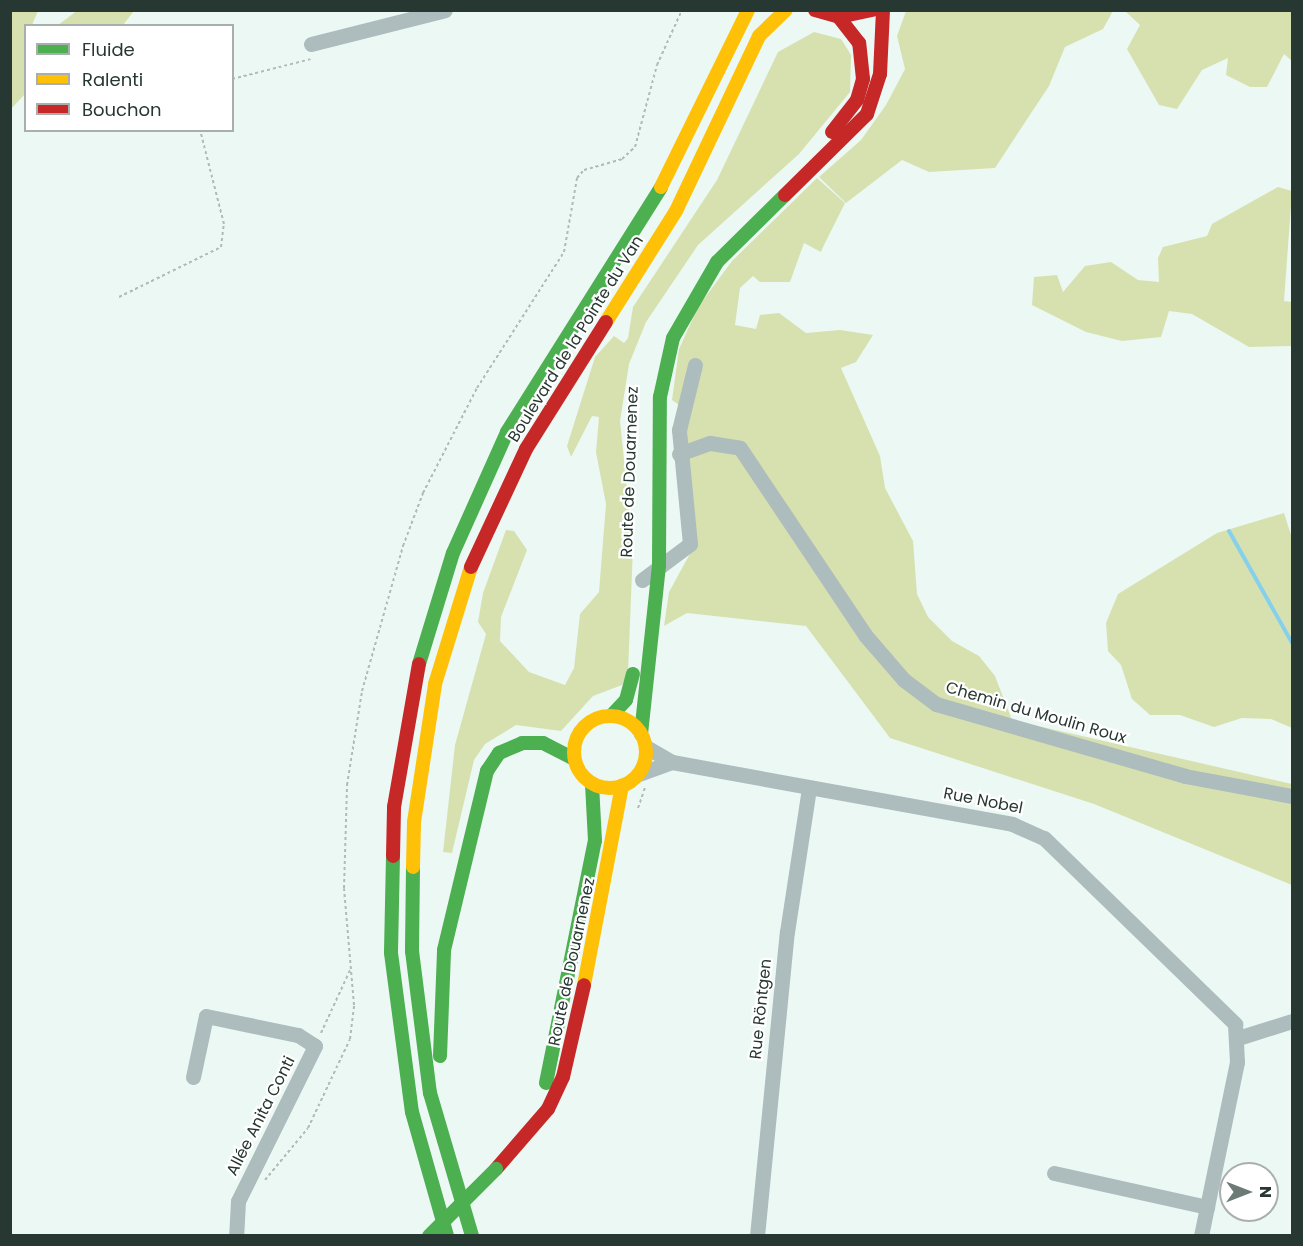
<!DOCTYPE html>
<html>
<head>
<meta charset="utf-8">
<style>
  body { margin:0 }
  #map { position:relative; width:1303px; height:1246px; overflow:hidden; background:#ecf8f4; font-family:Poppins,sans-serif }
  div>[style] { position:absolute }
  .forest>* { inset:0; background:#d7e1b0 }
  .stream>* { height:4px; margin:-2px; padding:0 2px; transform-origin:2px; border-radius:2px; background:#86d0ec }
  .path>* { height:2px; margin-top:-1px; transform-origin:0; background:repeating-linear-gradient(90deg,#afbbb9 0 3px,transparent 0 6px) }
  .street>* { height:15px; margin:-7.5px; padding:0 7.5px; transform-origin:7.5px; border-radius:7.5px; background:#adbcbc }
  .fast>* { height:14px; margin:-7px; padding:0 7px; transform-origin:7px; border-radius:7px; background:#4caf50 }
  .slow>* { height:14px; margin:-7px; padding:0 7px; transform-origin:7px; border-radius:7px; background:#ffc107 }
  .slow>.ring { margin:-7px; padding:0; box-sizing:content-box; background:none; border:14px solid #ffc107; border-radius:50% }
  .jam>* { height:14px; margin:-7px; padding:0 7px; transform-origin:7px; border-radius:7px; background:#c62828 }
  .fast-bridge>* { height:14px; margin:-7px; padding:0 7px; transform-origin:7px; border-radius:7px; background:#4caf50 }
  span { translate:-50% -50%; white-space:nowrap; text-align:center; line-height:1.15; -webkit-text-stroke:4.5px #fff; paint-order:stroke }
  .street-label { font-size:16px; color:#273731 }
  .frame { position:absolute; inset:0; border:12px solid #273731; pointer-events:none }
  .legend { position:absolute; left:24px; top:24px; width:210px; height:108px; box-sizing:border-box; background:#fff; border:2px solid #a9afad; margin:0; padding:8px 10px; list-style:none; font-size:18px; color:#273731 }
  .legend li { display:flex; align-items:center; gap:12px; height:30px }
  .legend b { width:30px; border:2px solid #a9afad }
  .north { position:absolute; left:1219px; top:1162px; width:60px; height:60px; box-sizing:border-box; background:#fff; border:2px solid #a9afad; border-radius:50%; rotate:90deg; font-size:16px; font-weight:700; line-height:24px; text-align:center; color:#273731 }
  .north::after { content:''; display:block; margin:auto; width:21px; height:27px; background:#6c7b75; clip-path:polygon(50% 0,100% 100%,50% 72%,0 100%) }
</style>
</head>
<body>
<div id="map">
  <div class="forest">
    <i style="clip-path:polygon(11px 10px,38px 11px,32px 25px,26px 26px,25px 94px,11px 109px)"></i>
    <i style="clip-path:polygon(78px 10px,134px 10px,134px 11px,123px 25px,58px 25px)"></i>
    <i style="clip-path:polygon(906px 11px,1113px 11px,1103px 29px,1065px 47px,1049px 86px,995px 168px,929px 172px,902px 160px,846px 203px,819px 177px,861px 140px,886px 105px,905px 69px,897px 36px)"></i>
    <i style="clip-path:polygon(1125px 11px,1292px 11px,1292px 61px,1284px 54px,1267px 87px,1250px 87px,1226px 75px,1228px 58px,1202px 70px,1177px 109px,1159px 105px,1127px 49px,1140px 25px)"></i>
    <i style="clip-path:polygon(814px 32px,841px 39px,851px 55px,850px 92px,799px 154px,698px 245px,646px 322px,629px 364px,620px 421px,633px 547px,628px 673px,622px 685px,593px 696px,561px 731px,516px 725px,485px 744px,474px 760px,452px 853px,443px 852px,455px 745px,486px 634px,478px 622px,483px 593px,506px 530px,514px 531px,527px 550px,501px 617px,500px 641px,529px 672px,565px 685px,574px 668px,580px 614px,599px 592px,606px 504px,596px 452px,599px 417px,592px 416px,571px 457px,567px 446px,595px 357px,614px 336px,624px 343px,628px 338px,633px 307px,717px 180px,778px 52px)"></i>
    <i style="clip-path:polygon(817px 178px,845px 203px,824px 245px,821px 252px,804px 243px,790px 282px,760px 282px,753px 276px,740px 288px,735px 325px,756px 329px,760px 315px,779px 313px,806px 333px,840px 330px,873px 335px,856px 362px,841px 368px,880px 456px,885px 488px,913px 541px,917px 594px,928px 617px,952px 641px,979px 656px,995px 676px,1012px 720px,1292px 784px,1292px 885px,1094px 804px,890px 738px,806px 626px,687px 613px,664px 626px,669px 592px,697px 541px,685px 409px,672px 400px,679px 349px,698px 307px,732px 261px)"></i>
    <i style="clip-path:polygon(1278px 187px,1292px 191px,1284px 301px,1292px 302px,1292px 346px,1249px 347px,1192px 314px,1169px 311px,1161px 337px,1122px 341px,1086px 332px,1032px 305px,1034px 277px,1057px 275px,1063px 292px,1085px 266px,1111px 262px,1138px 280px,1159px 282px,1158px 258px,1163px 247px,1207px 236px,1212px 224px)"></i>
    <i style="clip-path:polygon(1284px 513px,1292px 538px,1292px 728px,1271px 719px,1242px 718px,1214px 727px,1180px 715px,1150px 715px,1132px 699px,1121px 665px,1108px 651px,1106px 623px,1118px 594px,1217px 533px)"></i>
  </div>
  <div class="stream">
    <i style="left:1229px;top:531px;width:129px;rotate:60.6deg"></i>
  </div>
  <div class="path">
    <i style="left:232px;top:79px;width:81px;rotate:-14.2deg"></i>
    <i style="left:119px;top:297px;width:114px;rotate:-26.1deg"></i>
    <i style="left:221px;top:247px;width:23px;rotate:-83deg"></i>
    <i style="left:224px;top:224px;width:97px;rotate:-104.3deg"></i>
    <i style="left:638px;top:808px;width:21px;rotate:-71deg"></i>
    <i style="left:321px;top:1033px;width:72px;rotate:-65.2deg"></i>
    <i style="left:265px;top:1180px;width:67px;rotate:-50.4deg"></i>
    <i style="left:308px;top:1128px;width:98px;rotate:-64.7deg"></i>
    <i style="left:350px;top:1039px;width:34px;rotate:-83deg"></i>
    <i style="left:354px;top:1005px;width:117px;rotate:-94.9deg"></i>
    <i style="left:344px;top:888px;width:103px;rotate:-88.3deg"></i>
    <i style="left:347px;top:785px;width:95px;rotate:-80.9deg"></i>
    <i style="left:362px;top:691px;width:151px;rotate:-74.2deg"></i>
    <i style="left:403px;top:546px;width:57px;rotate:-69.3deg"></i>
    <i style="left:423px;top:493px;width:118px;rotate:-62.8deg"></i>
    <i style="left:477px;top:388px;width:161px;rotate:-57.4deg"></i>
    <i style="left:564px;top:252px;width:75px;rotate:-80deg"></i>
    <i style="left:577px;top:178px;width:11px;rotate:-49deg"></i>
    <i style="left:584px;top:170px;width:40px;rotate:-16deg"></i>
    <i style="left:622px;top:159px;width:18px;rotate:-43deg"></i>
    <i style="left:635px;top:147px;width:85px;rotate:-75deg"></i>
    <i style="left:657px;top:65px;width:60px;rotate:-65.6deg"></i>
  </div>
  <div class="street">
    <i style="left:311px;top:44px;width:138px;rotate:-14.2deg"></i>
    <i style="left:679px;top:454px;width:33px;rotate:-20deg"></i>
    <i style="left:710px;top:443px;width:30px;rotate:9deg"></i>
    <i style="left:740px;top:448px;width:225px;rotate:56.2deg"></i>
    <i style="left:865px;top:635px;width:60px;rotate:49.1deg"></i>
    <i style="left:904px;top:680px;width:40px;rotate:37deg"></i>
    <i style="left:936px;top:704px;width:259px;rotate:16.1deg"></i>
    <i style="left:1185px;top:776px;width:109px;rotate:10.6deg"></i>
    <i style="left:642px;top:580px;width:60px;rotate:-36.9deg"></i>
    <i style="left:690px;top:544px;width:115px;rotate:-95.5deg"></i>
    <i style="left:679px;top:430px;width:67px;rotate:-76.2deg"></i>
    <i style="left:646px;top:747px;width:30px;rotate:30deg"></i>
    <i style="left:672px;top:762px;width:346px;rotate:10.3deg"></i>
    <i style="left:1012px;top:824px;width:35px;rotate:24deg"></i>
    <i style="left:1044px;top:838px;width:267px;rotate:44.2deg"></i>
    <i style="left:1235px;top:1024px;width:38px;rotate:87deg"></i>
    <i style="left:1237px;top:1062px;width:178px;rotate:101.7deg"></i>
    <i style="left:639px;top:774px;width:35px;rotate:-20deg"></i>
    <i style="left:1238px;top:1038px;width:57px;rotate:-17.5deg"></i>
    <i style="left:193px;top:1077px;width:62px;rotate:-78deg"></i>
    <i style="left:206px;top:1016px;width:94px;rotate:11.7deg"></i>
    <i style="left:298px;top:1035px;width:20px;rotate:33deg"></i>
    <i style="left:315px;top:1046px;width:173px;rotate:116.4deg"></i>
    <i style="left:238px;top:1201px;width:35px;rotate:93deg"></i>
    <i style="left:1054px;top:1173px;width:157px;rotate:12.5deg"></i>
    <i style="left:757px;top:1236px;width:305px;rotate:-84.4deg"></i>
    <i style="left:787px;top:932px;width:146px;rotate:-81.3deg"></i>
  </div>
  <div class="fast">
    <i style="left:419px;top:664px;width:116px;rotate:-73deg"></i>
    <i style="left:453px;top:553px;width:133px;rotate:-65.9deg"></i>
    <i style="left:507px;top:432px;width:289px;rotate:-57.8deg"></i>
    <i style="left:611px;top:716px;width:22px;rotate:-47deg"></i>
    <i style="left:626px;top:700px;width:27px;rotate:-75deg"></i>
    <i style="left:641px;top:734px;width:170px;rotate:-83.9deg"></i>
    <i style="left:659px;top:565px;width:168px;rotate:-89.7deg"></i>
    <i style="left:660px;top:397px;width:60px;rotate:-77.6deg"></i>
    <i style="left:673px;top:338px;width:88px;rotate:-59.9deg"></i>
    <i style="left:717px;top:262px;width:95px;rotate:-44.6deg"></i>
    <i style="left:393px;top:856px;width:97px;rotate:91.2deg"></i>
    <i style="left:391px;top:953px;width:160px;rotate:82.5deg"></i>
    <i style="left:412px;top:1112px;width:129px;rotate:74.2deg"></i>
    <i style="left:413px;top:867px;width:84px;rotate:90.7deg"></i>
    <i style="left:412px;top:951px;width:143px;rotate:82.8deg"></i>
    <i style="left:430px;top:1093px;width:149px;rotate:73.6deg"></i>
    <i style="left:440px;top:1056px;width:106px;rotate:-87.8deg"></i>
    <i style="left:444px;top:950px;width:184px;rotate:-76.5deg"></i>
    <i style="left:487px;top:771px;width:22px;rotate:-56deg"></i>
    <i style="left:499px;top:753px;width:25px;rotate:-23deg"></i>
    <i style="left:522px;top:743px;width:21px"></i>
    <i style="left:543px;top:743px;width:35px;rotate:27deg"></i>
    <i style="left:546px;top:1083px;width:247px;rotate:-78.6deg"></i>
    <i style="left:595px;top:841px;width:57px;rotate:-93deg"></i>
  </div>
  <div class="slow">
    <i style="left:661px;top:187px;width:197px;rotate:-63.8deg"></i>
    <i style="left:606px;top:322px;width:131px;rotate:-57.8deg"></i>
    <i style="left:676px;top:211px;width:194px;rotate:-64.6deg"></i>
    <i style="left:759px;top:36px;width:37px;rotate:-44deg"></i>
    <i class="ring" style="left:574px;top:716px;width:58px;height:58px"></i>
    <i style="left:413px;top:867px;width:45px;rotate:-88.7deg"></i>
    <i style="left:414px;top:822px;width:140px;rotate:-81.3deg"></i>
    <i style="left:435px;top:684px;width:122px;rotate:-72.9deg"></i>
    <i style="left:584px;top:985px;width:203px;rotate:-79.2deg"></i>
  </div>
  <div class="jam">
    <i style="left:815px;top:10px;width:25px;rotate:16deg"></i>
    <i style="left:839px;top:17px;width:35px;rotate:-12deg"></i>
    <i style="left:832px;top:132px;width:41px;rotate:-52deg"></i>
    <i style="left:857px;top:100px;width:22px;rotate:-74deg"></i>
    <i style="left:863px;top:79px;width:36px;rotate:-96deg"></i>
    <i style="left:859px;top:43px;width:33px;rotate:-128deg"></i>
    <i style="left:785px;top:195px;width:115px;rotate:-44.6deg"></i>
    <i style="left:867px;top:114px;width:42px;rotate:-72deg"></i>
    <i style="left:880px;top:74px;width:64px;rotate:-87.3deg"></i>
    <i style="left:471px;top:567px;width:130px;rotate:-65deg"></i>
    <i style="left:526px;top:449px;width:150px;rotate:-57.8deg"></i>
    <i style="left:393px;top:856px;width:49px;rotate:-88.8deg"></i>
    <i style="left:394px;top:807px;width:145px;rotate:-80.1deg"></i>
    <i style="left:496px;top:1169px;width:79px;rotate:-49.1deg"></i>
    <i style="left:548px;top:1109px;width:35px;rotate:-65deg"></i>
    <i style="left:563px;top:1077px;width:94px;rotate:-77.1deg"></i>
  </div>
  <div class="fast-bridge">
    <i style="left:429px;top:1236px;width:95px;rotate:-45deg"></i>
  </div>
  <div class="street-label">
    <span style="left:576px;top:339px;rotate:-58deg">Boulevard de la Pointe du Van</span>
    <span style="left:630px;top:472px;rotate:-88deg">Route de Douarnenez</span>
    <span style="left:1036px;top:713px;rotate:16deg">Chemin du Moulin Roux</span>
    <span style="left:983px;top:801px;rotate:11deg">Rue Nobel</span>
    <span style="left:572px;top:962px;rotate:-78deg">Route de Douarnenez</span>
    <span style="left:761px;top:1009px;rotate:-84deg">Rue Röntgen</span>
    <span style="left:261px;top:1116px;rotate:-63deg">Allée Anita Conti</span>
  </div>
  <div class="frame"></div>
  <ul class="legend">
  <li><b style="height:8px;background:#4caf50"></b>Fluide</li>
  <li><b style="height:8px;background:#ffc107"></b>Ralenti</li>
  <li><b style="height:8px;background:#c62828"></b>Bouchon</li>
  </ul>
  <div class="north">N</div>
</div>
</body>
</html>
